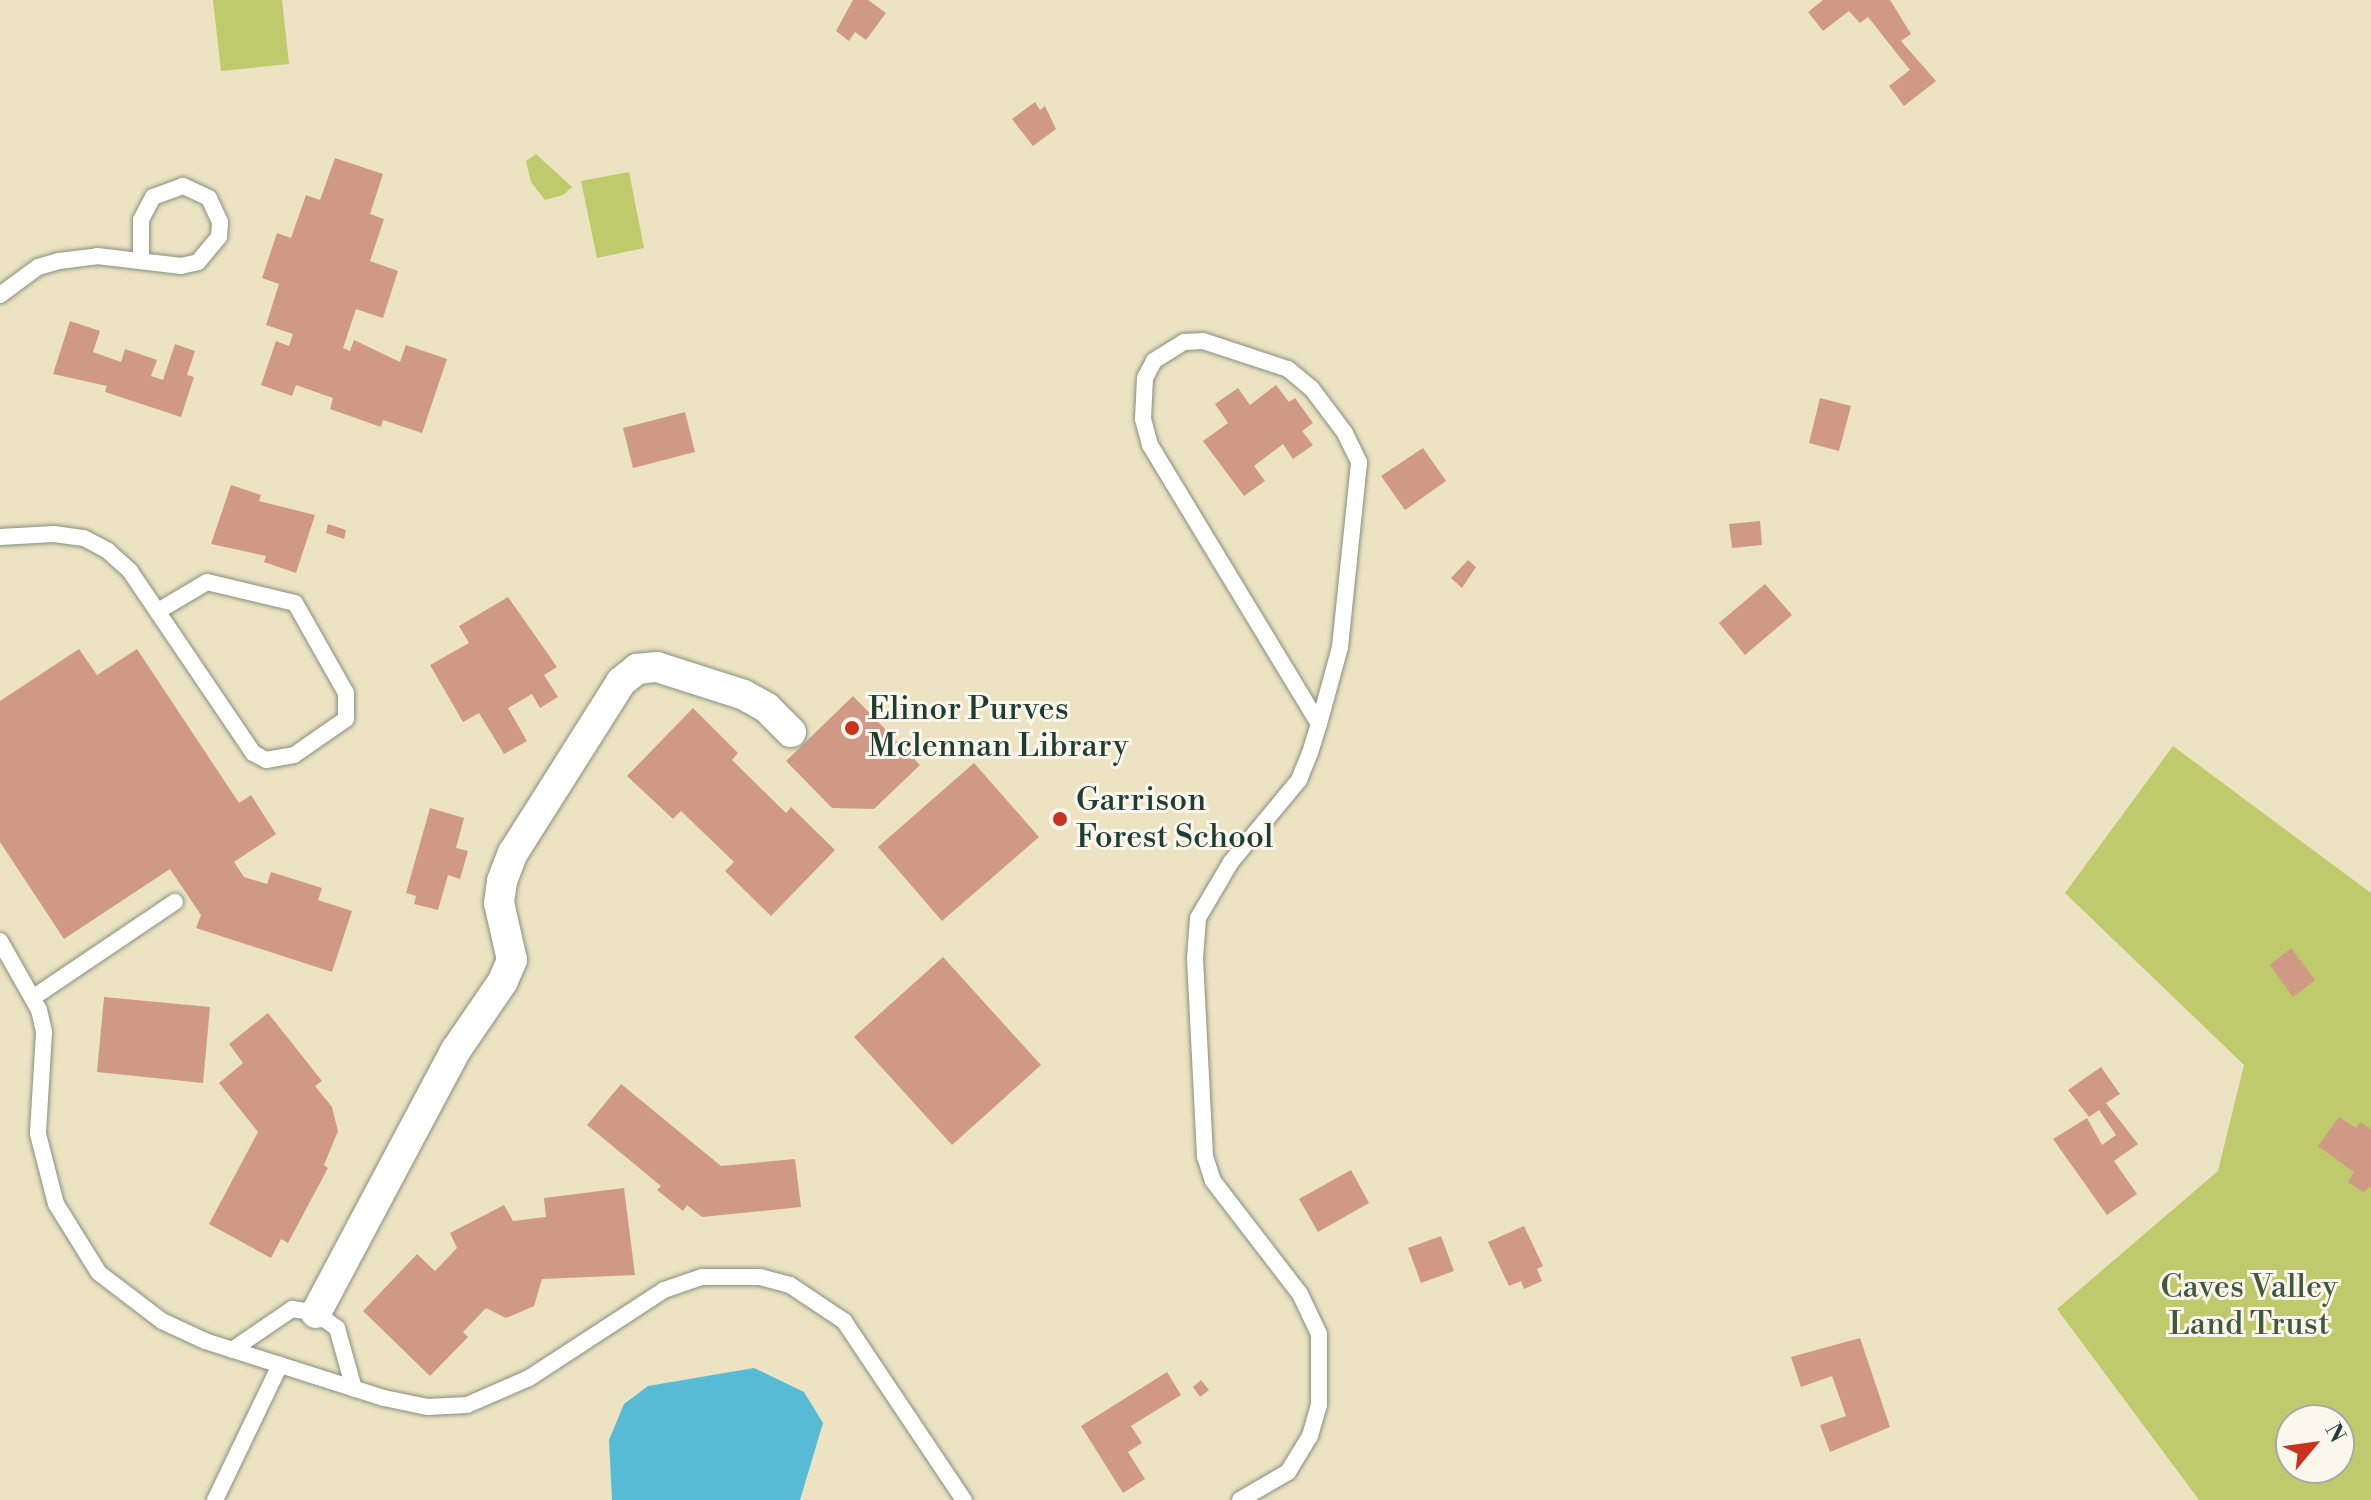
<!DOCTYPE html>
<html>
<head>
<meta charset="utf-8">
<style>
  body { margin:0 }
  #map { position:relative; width:2371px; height:1500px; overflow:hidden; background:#ece3c3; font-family:"Libre Bodoni",serif }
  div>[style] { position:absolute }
  .green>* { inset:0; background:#bfca6c }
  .water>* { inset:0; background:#58bbd6 }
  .building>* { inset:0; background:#d09986 }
  .roads { filter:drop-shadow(0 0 2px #86907c) drop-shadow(0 0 2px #86907c) }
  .lane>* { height:16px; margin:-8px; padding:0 8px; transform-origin:8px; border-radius:8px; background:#fff }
  .street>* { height:30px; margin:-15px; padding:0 15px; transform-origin:15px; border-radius:15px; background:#fff }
  .dots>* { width:22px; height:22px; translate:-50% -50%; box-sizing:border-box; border:4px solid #fbf7ec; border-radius:50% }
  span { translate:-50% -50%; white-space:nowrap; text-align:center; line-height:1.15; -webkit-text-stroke:6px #fbf7ec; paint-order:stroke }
  .poi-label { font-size:32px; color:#1f3d34 }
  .left { translate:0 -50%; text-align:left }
  .park-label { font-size:32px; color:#3f593f }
  .north { position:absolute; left:2275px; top:1404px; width:80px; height:80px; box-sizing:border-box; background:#fbf7ec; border:2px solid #a3ada2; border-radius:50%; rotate:61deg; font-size:22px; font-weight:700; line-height:32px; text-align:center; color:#1f3d34 }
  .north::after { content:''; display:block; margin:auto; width:28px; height:36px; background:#c8321e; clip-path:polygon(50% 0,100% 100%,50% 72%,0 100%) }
</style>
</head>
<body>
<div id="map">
  <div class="green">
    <i style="clip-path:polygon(213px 0,282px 0,289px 64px,221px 71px)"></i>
    <i style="clip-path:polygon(536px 154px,572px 187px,563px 195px,545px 200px,531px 182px,526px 161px)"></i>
    <i style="clip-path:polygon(629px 172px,644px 248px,597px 258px,581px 181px)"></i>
    <i style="clip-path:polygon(evenodd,2173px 746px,2371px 893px,2371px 1500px,2199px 1500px,2057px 1309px,2218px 1171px,2244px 1065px,2065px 893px,2173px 746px,2291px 1420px,2339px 1420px,2339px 1468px,2291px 1468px,2291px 1420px)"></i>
  </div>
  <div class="water">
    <i style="clip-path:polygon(754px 1368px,804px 1392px,823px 1423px,800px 1500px,612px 1500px,609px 1440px,624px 1404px,648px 1386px)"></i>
  </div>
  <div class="building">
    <i style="clip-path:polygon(853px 0,868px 0,886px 13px,866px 40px,855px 32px,849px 41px,836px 31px)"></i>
    <i style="clip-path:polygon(1823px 0,1890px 0,1911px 34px,1901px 41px,1936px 81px,1904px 106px,1889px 86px,1910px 70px,1868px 17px,1860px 23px,1849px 11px,1823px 31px,1808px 12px)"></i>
    <i style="clip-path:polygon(1035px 102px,1040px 110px,1045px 106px,1056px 129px,1033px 146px,1012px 119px)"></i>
    <i style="clip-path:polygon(335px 158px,383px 174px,370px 214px,384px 219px,370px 261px,398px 271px,383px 318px,356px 309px,343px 348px,350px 351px,354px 340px,400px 362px,406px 345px,447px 359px,422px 433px,383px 420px,381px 427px,330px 409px,333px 398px,296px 385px,292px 396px,261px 385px,276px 341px,289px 346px,293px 334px,266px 325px,279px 284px,262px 278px,277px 233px,291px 238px,306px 195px,320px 200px)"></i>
    <i style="clip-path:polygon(70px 321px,100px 331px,93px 352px,121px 362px,125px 349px,157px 360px,151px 376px,163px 380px,175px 344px,195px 351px,187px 375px,194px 377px,181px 417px,105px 392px,107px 386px,53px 374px)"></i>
    <i style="clip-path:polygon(1276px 385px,1289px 402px,1295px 398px,1313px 423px,1302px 431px,1313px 445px,1293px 459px,1283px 444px,1254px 466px,1265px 481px,1244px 496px,1203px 441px,1228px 423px,1215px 404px,1238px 388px,1250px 405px)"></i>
    <i style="clip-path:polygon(1820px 398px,1851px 406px,1839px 451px,1809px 443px)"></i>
    <i style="clip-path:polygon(685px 412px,695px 452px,633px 468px,623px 428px)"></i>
    <i style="clip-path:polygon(1423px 448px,1446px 481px,1405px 510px,1381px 476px)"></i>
    <i style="clip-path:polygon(231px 485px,261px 495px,259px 501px,315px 515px,296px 573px,264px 562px,266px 556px,211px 544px)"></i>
    <i style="clip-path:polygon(1760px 521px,1762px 545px,1732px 548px,1729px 524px)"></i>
    <i style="clip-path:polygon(328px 524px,346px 530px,344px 539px,326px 533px)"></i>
    <i style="clip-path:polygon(1468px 560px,1476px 567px,1462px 588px,1451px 578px)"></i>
    <i style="clip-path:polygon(1765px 584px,1792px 615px,1745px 655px,1719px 623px)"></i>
    <i style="clip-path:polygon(508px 597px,557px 667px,544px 675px,558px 697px,540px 708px,532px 694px,508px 708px,527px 741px,504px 754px,479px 713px,463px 722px,430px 665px,469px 643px,459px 626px)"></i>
    <i style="clip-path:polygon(79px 649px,97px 675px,137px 649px,239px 803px,251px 795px,276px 834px,234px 862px,244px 877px,267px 884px,271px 872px,322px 888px,318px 900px,352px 911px,332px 972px,196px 928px,201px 915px,170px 869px,64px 939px,0 842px,0 701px)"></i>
    <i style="clip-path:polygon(853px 696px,920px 765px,874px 809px,832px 808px,786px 761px)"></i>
    <i style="clip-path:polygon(693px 708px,738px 753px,732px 760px,786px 813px,791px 807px,835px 850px,771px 916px,725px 871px,734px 862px,681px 811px,673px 819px,627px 776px)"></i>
    <i style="clip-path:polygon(974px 763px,1039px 837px,942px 921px,878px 847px)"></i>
    <i style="clip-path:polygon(430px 808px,464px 818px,456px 848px,468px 851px,460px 879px,448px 875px,438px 910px,414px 904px,416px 896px,406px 893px)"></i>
    <i style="clip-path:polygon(2291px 948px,2315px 980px,2293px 997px,2270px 965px)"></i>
    <i style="clip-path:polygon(943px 957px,1041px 1065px,952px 1145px,854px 1037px)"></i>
    <i style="clip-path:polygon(104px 997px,210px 1007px,203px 1083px,97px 1072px)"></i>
    <i style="clip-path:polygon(268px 1013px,322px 1081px,315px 1086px,332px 1107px,338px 1131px,324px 1165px,328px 1168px,288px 1243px,281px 1239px,271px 1258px,209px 1224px,258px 1132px,219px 1083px,243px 1063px,229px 1044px)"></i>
    <i style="clip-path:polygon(2101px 1067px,2120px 1094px,2106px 1103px,2138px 1144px,2114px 1161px,2137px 1194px,2107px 1215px,2053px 1139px,2087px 1118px,2102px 1145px,2116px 1135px,2099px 1110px,2089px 1117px,2068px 1090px)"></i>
    <i style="clip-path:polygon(621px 1084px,721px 1166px,795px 1159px,801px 1207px,702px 1217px,687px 1205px,683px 1211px,657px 1190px,661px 1186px,587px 1125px)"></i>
    <i style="clip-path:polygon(2339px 1117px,2356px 1128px,2360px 1122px,2371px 1129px,2371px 1186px,2363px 1192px,2348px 1182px,2354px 1172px,2318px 1146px)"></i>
    <i style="clip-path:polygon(1351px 1170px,1369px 1203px,1318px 1232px,1299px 1199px)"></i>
    <i style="clip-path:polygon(624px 1188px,635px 1275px,542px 1279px,534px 1306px,506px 1318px,486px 1308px,463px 1332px,468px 1337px,430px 1376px,363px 1311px,417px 1254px,435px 1271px,457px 1248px,450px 1233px,504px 1205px,513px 1221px,546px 1217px,544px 1198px)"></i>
    <i style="clip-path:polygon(1524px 1226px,1543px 1266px,1537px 1269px,1542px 1281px,1524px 1289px,1521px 1281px,1509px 1286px,1488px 1242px)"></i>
    <i style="clip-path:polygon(1441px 1236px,1454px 1271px,1421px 1283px,1408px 1248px)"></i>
    <i style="clip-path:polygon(1860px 1338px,1890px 1427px,1830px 1452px,1820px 1425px,1846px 1416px,1832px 1376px,1801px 1387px,1791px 1357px)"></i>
    <i style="clip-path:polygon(1167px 1372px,1181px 1395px,1131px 1426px,1142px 1443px,1128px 1452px,1145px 1479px,1123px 1493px,1081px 1426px)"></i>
    <i style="clip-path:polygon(1201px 1380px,1209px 1390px,1200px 1397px,1193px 1387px)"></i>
  </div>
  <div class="roads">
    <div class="lane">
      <i style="left:0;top:295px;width:47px;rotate:-36.4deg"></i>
      <i style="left:38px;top:267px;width:22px;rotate:-16deg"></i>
      <i style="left:59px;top:261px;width:38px;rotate:-7deg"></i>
      <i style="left:97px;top:256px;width:85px;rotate:6.8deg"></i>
      <i style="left:181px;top:266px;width:17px;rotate:-13deg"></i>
      <i style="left:198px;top:262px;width:33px;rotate:-50deg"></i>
      <i style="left:219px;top:237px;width:15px;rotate:-86deg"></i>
      <i style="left:220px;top:222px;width:26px;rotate:-115deg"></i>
      <i style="left:209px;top:198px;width:29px;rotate:-155deg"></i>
      <i style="left:183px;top:186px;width:32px;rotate:160deg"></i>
      <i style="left:153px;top:197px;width:26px;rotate:118deg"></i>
      <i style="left:141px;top:220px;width:38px;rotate:90deg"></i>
      <i style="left:0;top:537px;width:54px;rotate:-3.2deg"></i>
      <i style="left:54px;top:534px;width:30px;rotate:8deg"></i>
      <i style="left:84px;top:538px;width:27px;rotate:28deg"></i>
      <i style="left:108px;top:551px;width:30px;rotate:42deg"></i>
      <i style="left:130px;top:571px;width:220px;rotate:55.9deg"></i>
      <i style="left:253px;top:753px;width:15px;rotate:28deg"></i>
      <i style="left:266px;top:760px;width:28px;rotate:-10deg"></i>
      <i style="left:294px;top:755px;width:63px;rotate:-34.7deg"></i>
      <i style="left:346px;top:719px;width:26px;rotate:-90deg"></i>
      <i style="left:346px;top:693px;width:103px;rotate:-119.5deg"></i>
      <i style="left:295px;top:603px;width:90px;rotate:-166.6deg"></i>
      <i style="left:207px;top:582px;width:57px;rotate:149.4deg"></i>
      <i style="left:0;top:941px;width:79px;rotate:60.5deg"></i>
      <i style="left:39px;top:1010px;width:23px;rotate:77deg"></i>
      <i style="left:44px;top:1032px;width:102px;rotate:93.4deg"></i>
      <i style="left:38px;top:1134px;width:72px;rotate:75.6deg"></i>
      <i style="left:56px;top:1204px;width:81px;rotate:58.1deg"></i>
      <i style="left:99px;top:1273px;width:79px;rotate:37.3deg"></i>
      <i style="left:162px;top:1321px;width:47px;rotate:24.9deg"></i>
      <i style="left:205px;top:1341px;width:188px;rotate:17.7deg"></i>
      <i style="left:384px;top:1398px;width:45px;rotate:11.6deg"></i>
      <i style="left:428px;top:1407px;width:39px;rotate:-3deg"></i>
      <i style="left:467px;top:1405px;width:68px;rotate:-23.5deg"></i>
      <i style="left:529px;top:1378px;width:161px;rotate:-33.1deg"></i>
      <i style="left:664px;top:1290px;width:40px;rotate:-18.9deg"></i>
      <i style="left:702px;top:1277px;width:58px"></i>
      <i style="left:760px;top:1277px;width:31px;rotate:15deg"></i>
      <i style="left:790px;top:1285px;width:65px;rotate:33.7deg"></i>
      <i style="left:844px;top:1321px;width:216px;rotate:56.2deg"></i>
      <i style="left:34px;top:997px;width:170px;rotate:-34deg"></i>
      <i style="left:232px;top:1350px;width:73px;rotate:-34.3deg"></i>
      <i style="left:292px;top:1309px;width:24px;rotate:9deg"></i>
      <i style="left:316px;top:1313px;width:26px;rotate:36deg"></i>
      <i style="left:337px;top:1328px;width:63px;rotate:74.4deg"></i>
      <i style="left:215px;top:1500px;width:150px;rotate:-64.3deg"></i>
      <i style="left:1240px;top:1500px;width:56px;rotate:-30.3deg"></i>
      <i style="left:1288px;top:1472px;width:42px;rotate:-58.6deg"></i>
      <i style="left:1310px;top:1436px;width:32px;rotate:-74deg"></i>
      <i style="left:1319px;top:1405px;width:71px;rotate:-90deg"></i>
      <i style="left:1319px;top:1334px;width:44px;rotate:-115.4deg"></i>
      <i style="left:1300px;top:1294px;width:143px;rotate:-127.6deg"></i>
      <i style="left:1213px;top:1181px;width:26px;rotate:-108deg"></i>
      <i style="left:1205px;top:1156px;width:198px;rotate:-92.9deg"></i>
      <i style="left:1195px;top:958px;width:40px;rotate:-85.7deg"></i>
      <i style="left:1198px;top:918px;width:65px;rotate:-59.5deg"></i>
      <i style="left:1231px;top:862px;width:107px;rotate:-50.3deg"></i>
      <i style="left:1299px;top:780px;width:29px;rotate:-68deg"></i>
      <i style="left:1310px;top:753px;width:30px;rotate:-73deg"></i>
      <i style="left:1319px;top:724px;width:80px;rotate:-74.7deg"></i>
      <i style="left:1340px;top:647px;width:186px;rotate:-84.1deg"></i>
      <i style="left:1359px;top:462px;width:32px;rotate:-116deg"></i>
      <i style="left:1345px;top:433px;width:55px;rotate:-126.9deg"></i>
      <i style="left:1312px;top:389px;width:31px;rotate:-140deg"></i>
      <i style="left:1288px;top:369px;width:89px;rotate:-161.8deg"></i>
      <i style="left:1203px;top:341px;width:19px;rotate:177deg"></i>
      <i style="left:1184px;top:342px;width:36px;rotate:148deg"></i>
      <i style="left:1154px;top:361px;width:19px;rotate:118deg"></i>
      <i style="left:1145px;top:378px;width:41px;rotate:92.8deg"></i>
      <i style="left:1143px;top:419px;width:27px;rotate:75deg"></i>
      <i style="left:1150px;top:445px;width:326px;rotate:58.8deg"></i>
    </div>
    <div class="street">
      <i style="left:316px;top:1313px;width:298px;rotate:-62deg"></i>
      <i style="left:456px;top:1050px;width:83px;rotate:-55.7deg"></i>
      <i style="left:503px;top:981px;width:23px;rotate:-67deg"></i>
      <i style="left:512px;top:960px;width:58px;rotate:-102.8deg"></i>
      <i style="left:499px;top:903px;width:22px;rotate:-82deg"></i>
      <i style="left:502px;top:881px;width:30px;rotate:-69deg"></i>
      <i style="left:513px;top:853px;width:202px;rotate:-57.7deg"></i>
      <i style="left:621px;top:682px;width:21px;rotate:-39deg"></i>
      <i style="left:637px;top:669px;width:20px;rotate:-6deg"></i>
      <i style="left:657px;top:667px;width:91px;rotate:17.8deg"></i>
      <i style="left:744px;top:695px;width:26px;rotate:29deg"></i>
      <i style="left:767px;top:708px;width:34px;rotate:45deg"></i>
    </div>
  </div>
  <div class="dots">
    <i style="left:852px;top:728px;background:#c8321e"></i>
    <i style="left:1060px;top:819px;background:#c8321e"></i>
  </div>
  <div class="poi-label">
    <span class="left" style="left:868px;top:728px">Elinor Purves<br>Mclennan Library</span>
    <span class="left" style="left:1076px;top:819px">Garrison<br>Forest School</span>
  </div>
  <div class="park-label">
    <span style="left:2249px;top:1306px">Caves Valley<br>Land Trust</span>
  </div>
  <div class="north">N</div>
</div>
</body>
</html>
